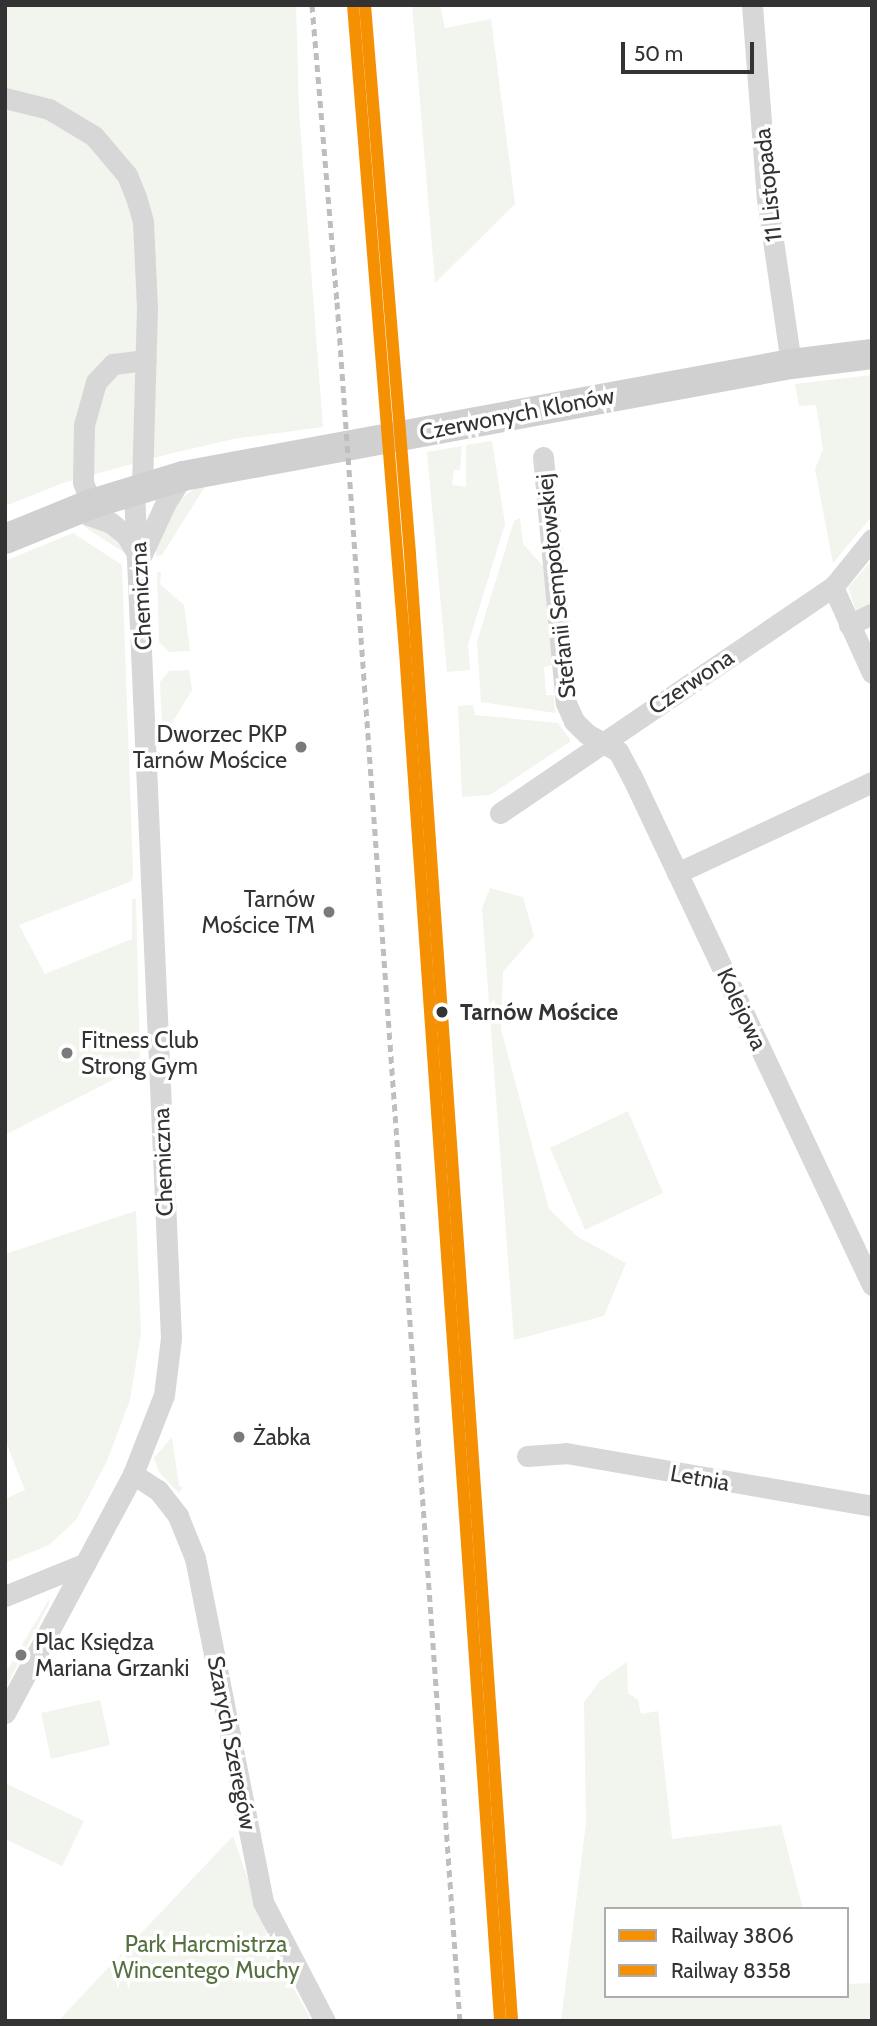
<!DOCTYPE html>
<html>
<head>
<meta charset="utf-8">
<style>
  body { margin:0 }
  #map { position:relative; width:877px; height:2026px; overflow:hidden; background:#fff; font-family:Cabin,sans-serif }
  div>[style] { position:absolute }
  .green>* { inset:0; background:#f1f5ed }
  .street>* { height:21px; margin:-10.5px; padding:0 10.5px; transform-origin:10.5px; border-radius:10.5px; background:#d7d7d7 }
  .secondary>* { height:30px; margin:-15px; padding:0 15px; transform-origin:15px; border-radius:15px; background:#d0d0d0 }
  .rail>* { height:5px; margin-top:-2.5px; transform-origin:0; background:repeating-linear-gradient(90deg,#bebebe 0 7px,transparent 0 12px) }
  .rail-1>* { height:12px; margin:-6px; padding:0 6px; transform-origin:6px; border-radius:6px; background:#f59003 }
  .rail-2>* { height:12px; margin:-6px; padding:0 6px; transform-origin:6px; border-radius:6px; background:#f59003 }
  .dots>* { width:19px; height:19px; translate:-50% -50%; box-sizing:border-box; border:4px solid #fff; border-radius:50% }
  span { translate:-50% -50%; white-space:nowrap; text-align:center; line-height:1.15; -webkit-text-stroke:7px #fff; paint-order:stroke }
  .street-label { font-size:23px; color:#333 }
  .poi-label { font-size:23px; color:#333 }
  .right { translate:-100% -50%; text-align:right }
  .left { translate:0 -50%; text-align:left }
  .stop-label { font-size:23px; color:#333; font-weight:700 }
  .park-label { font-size:23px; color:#56703f }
  .frame { position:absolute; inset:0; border:7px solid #333; pointer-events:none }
  .legend { position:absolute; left:604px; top:1907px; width:245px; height:91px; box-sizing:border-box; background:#fff; border:2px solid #adadad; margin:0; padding:9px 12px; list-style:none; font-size:21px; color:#333 }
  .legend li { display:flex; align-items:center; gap:14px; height:35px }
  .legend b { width:35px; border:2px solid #adadad }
  .scale { position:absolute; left:621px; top:42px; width:133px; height:32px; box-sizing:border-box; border:4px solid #333; border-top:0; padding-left:9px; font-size:21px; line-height:24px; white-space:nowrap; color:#333; -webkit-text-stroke:5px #fff; paint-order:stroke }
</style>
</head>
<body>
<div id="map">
  <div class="green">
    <i style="clip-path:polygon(5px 5px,296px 5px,299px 111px,323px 427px,233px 439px,165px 455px,63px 483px,5px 506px)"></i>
    <i style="clip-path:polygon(412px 5px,440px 5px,445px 28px,491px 19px,515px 204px,435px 283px)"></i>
    <i style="clip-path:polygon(872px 375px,872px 516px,833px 563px,815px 469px,823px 449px,816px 405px,799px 406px,795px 384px)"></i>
    <i style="clip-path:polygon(492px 441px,505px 524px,468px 644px,470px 670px,447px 672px,427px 452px,462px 446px,460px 470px,454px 470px,452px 485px,466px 487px,466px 445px)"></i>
    <i style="clip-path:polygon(206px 485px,162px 555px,156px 556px,156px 542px,174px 504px,198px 486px)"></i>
    <i style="clip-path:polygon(520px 518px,523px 544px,543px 566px,553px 665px,544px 667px,546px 695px,554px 695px,555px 713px,481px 702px,477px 642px,514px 521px)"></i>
    <i style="clip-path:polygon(83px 523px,115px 536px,128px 555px,85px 527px)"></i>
    <i style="clip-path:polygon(73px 533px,122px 565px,133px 872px,132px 881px,19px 925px,45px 974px,132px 939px,132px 899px,136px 899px,140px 1066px,5px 1135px,5px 561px)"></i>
    <i style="clip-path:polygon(872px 561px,872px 609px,856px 611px,848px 587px)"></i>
    <i style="clip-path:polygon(157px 572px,161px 572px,160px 584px,184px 605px,190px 651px,169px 652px,159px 642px)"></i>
    <i style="clip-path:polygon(189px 670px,192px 690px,167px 731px,162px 724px,160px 682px,169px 671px)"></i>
    <i style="clip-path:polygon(473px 705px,475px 715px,558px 723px,571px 741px,490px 795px,462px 797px,458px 706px)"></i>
    <i style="clip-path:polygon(490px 888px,523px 897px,534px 936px,503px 972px,501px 1029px,549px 1209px,578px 1237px,626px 1263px,604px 1316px,514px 1340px,482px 908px)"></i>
    <i style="clip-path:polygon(628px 1111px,663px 1193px,585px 1230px,550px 1148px)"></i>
    <i style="clip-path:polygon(136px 1211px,141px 1333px,130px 1400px,107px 1461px,76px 1520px,49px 1545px,5px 1563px,5px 1499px,25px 1490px,5px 1440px,5px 1254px)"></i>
    <i style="clip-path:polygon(172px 1437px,179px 1486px,183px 1487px,179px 1493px,159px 1472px,154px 1458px)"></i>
    <i style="clip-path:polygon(49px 1599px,49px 1604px,5px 1689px,5px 1674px)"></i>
    <i style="clip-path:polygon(627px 1662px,628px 1693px,638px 1700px,641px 1714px,658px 1711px,672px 1839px,781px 1825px,803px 1909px,606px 1909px,606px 1996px,847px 1996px,847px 1984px,872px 1983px,872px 2021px,561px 2021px,586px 1823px,584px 1702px,600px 1681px)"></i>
    <i style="clip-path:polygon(100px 1700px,110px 1745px,51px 1759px,41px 1713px)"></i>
    <i style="clip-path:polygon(7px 1784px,84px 1821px,62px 1866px,5px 1839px)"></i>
    <i style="clip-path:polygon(233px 1836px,273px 1952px,312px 2021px,58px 2021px)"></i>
  </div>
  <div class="street">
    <i style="left:752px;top:5px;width:195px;rotate:85.6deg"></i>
    <i style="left:767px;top:199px;width:167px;rotate:81.7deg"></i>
    <i style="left:5px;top:98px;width:45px;rotate:14deg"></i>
    <i style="left:49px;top:109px;width:52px;rotate:31deg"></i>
    <i style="left:94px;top:136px;width:51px;rotate:49.8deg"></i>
    <i style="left:127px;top:175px;width:24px;rotate:68deg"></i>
    <i style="left:136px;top:197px;width:26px;rotate:74deg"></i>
    <i style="left:143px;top:222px;width:85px;rotate:87.3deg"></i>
    <i style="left:147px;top:307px;width:180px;rotate:91.6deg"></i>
    <i style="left:543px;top:457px;width:247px;rotate:84.7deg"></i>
    <i style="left:566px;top:703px;width:20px;rotate:66deg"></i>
    <i style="left:574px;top:721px;width:18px;rotate:45deg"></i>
    <i style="left:587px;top:734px;width:35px;rotate:29deg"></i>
    <i style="left:618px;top:751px;width:30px;rotate:62deg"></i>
    <i style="left:632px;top:777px;width:562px;rotate:64.71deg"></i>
    <i style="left:91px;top:504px;width:23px;rotate:-110deg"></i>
    <i style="left:83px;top:482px;width:57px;rotate:-89deg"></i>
    <i style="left:84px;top:425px;width:45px;rotate:-74.4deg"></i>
    <i style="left:96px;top:382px;width:25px;rotate:-47deg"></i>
    <i style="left:113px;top:364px;width:33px;rotate:-7deg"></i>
    <i style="left:74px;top:510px;width:39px;rotate:19deg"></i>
    <i style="left:111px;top:523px;width:19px;rotate:39deg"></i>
    <i style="left:126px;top:535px;width:23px;rotate:59deg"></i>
    <i style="left:142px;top:554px;width:57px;rotate:-65.2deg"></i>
    <i style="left:166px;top:502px;width:31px;rotate:-57deg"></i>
    <i style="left:833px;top:587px;width:94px;rotate:65.6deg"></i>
    <i style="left:849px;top:625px;width:25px;rotate:-26deg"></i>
    <i style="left:500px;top:813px;width:402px;rotate:-34.2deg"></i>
    <i style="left:833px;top:587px;width:62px;rotate:-50.9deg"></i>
    <i style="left:677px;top:873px;width:215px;rotate:-25deg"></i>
    <i style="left:527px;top:1456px;width:39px;rotate:-4deg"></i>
    <i style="left:566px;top:1453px;width:311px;rotate:9.8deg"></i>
    <i style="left:133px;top:1474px;width:30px;rotate:33deg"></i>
    <i style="left:158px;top:1490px;width:33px;rotate:52deg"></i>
    <i style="left:178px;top:1516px;width:45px;rotate:68deg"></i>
    <i style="left:195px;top:1558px;width:351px;rotate:78.8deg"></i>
    <i style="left:263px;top:1902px;width:134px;rotate:62.5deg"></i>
    <i style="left:5px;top:1596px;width:87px;rotate:-22.2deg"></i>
    <i style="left:5px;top:1713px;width:271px;rotate:-61.8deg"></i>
    <i style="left:133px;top:1474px;width:85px;rotate:-68.6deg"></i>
    <i style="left:164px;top:1395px;width:57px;rotate:-83deg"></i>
    <i style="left:171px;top:1338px;width:849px;rotate:-92.5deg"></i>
  </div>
  <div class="secondary">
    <i style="left:5px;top:539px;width:93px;rotate:-22.1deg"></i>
    <i style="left:91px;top:504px;width:96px;rotate:-16.9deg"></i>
    <i style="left:183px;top:476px;width:618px;rotate:-10.44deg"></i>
    <i style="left:791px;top:364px;width:82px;rotate:-7deg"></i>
  </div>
  <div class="rail">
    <i style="left:312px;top:5px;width:298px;rotate:85.2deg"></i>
    <i style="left:337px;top:302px;width:1723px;rotate:85.91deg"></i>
  </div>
  <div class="rail-1">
    <i style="left:353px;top:5px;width:648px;rotate:85.4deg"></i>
    <i style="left:405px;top:651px;width:1373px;rotate:86.03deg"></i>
  </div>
  <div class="rail-2">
    <i style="left:365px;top:5px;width:551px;rotate:85.31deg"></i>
    <i style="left:410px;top:554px;width:1471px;rotate:86.02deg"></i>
  </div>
  <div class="dots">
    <i style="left:301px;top:747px;background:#7a7a7a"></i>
    <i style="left:329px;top:912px;background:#7a7a7a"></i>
    <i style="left:442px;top:1012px;background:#333"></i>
    <i style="left:67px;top:1053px;background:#7a7a7a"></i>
    <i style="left:239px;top:1437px;background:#7a7a7a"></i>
    <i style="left:21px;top:1655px;background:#7a7a7a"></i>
  </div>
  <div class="street-label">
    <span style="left:768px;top:185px;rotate:-96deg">11 Listopada</span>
    <span style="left:517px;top:414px;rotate:-11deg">Czerwonych Klonów</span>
    <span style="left:556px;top:586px;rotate:-96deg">Stefanii Sempołowskiej</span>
    <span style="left:141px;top:596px;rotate:-93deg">Chemiczna</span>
    <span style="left:691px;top:682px;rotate:-34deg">Czerwona</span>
    <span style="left:742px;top:1009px;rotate:65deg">Kolejowa</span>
    <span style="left:163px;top:1162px;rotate:-92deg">Chemiczna</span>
    <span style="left:700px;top:1478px;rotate:10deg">Letnia</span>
    <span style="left:232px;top:1743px;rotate:79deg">Szarych Szeregów</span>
  </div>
  <div class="poi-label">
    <span class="right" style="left:287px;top:747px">Dworzec PKP<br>Tarnów Mościce</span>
    <span class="right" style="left:315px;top:912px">Tarnów<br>Mościce TM</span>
    <span class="left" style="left:81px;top:1053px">Fitness Club<br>Strong Gym</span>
    <span class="left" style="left:253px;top:1437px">Żabka</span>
    <span class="left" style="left:35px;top:1655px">Plac Księdza<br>Mariana Grzanki</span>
  </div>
  <div class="stop-label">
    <span class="left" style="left:460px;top:1012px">Tarnów Mościce</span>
  </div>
  <div class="park-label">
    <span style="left:206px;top:1957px">Park Harcmistrza<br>Wincentego Muchy</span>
  </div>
  <div class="frame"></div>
  <ul class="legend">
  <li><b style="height:9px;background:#f59003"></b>Railway 3806</li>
  <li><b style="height:9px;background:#f59003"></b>Railway 8358</li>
  </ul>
  <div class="scale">50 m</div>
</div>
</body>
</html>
